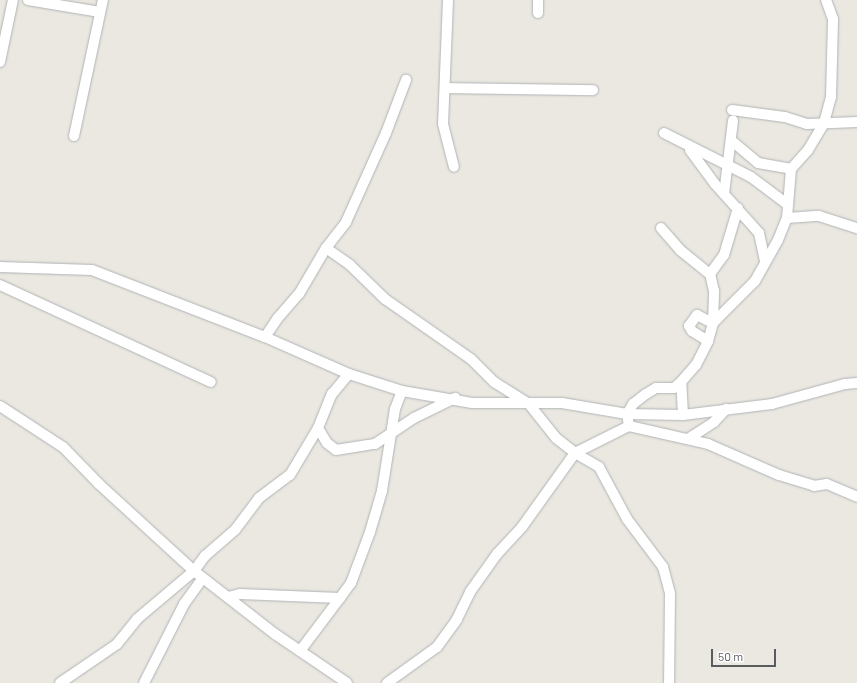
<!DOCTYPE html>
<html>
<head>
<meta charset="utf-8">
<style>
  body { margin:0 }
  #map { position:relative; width:857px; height:683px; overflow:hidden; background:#eae8e0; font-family:Barlow,sans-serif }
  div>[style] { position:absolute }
  .roads { filter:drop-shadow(0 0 1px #b0b3b6) drop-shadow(0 0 1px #b0b3b6) }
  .street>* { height:10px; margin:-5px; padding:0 5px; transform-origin:5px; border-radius:5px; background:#fff }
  span { translate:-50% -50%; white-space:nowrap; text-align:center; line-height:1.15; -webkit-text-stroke:3px #fff; paint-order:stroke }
  .scale { position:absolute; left:711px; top:649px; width:65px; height:18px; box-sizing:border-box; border:2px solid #585c5f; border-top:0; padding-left:5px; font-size:12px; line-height:14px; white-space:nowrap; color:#585c5f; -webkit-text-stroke:3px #fff; paint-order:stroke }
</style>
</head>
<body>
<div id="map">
  <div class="roads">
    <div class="street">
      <i style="left:28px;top:0;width:73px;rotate:9.5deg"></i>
      <i style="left:448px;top:0;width:124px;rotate:92.3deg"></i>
      <i style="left:443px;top:124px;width:44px;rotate:75.7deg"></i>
      <i style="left:538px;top:13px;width:13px;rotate:-90deg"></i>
      <i style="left:0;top:62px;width:63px;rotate:-78.2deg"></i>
      <i style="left:445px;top:88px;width:148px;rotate:0.8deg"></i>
      <i style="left:732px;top:110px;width:53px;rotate:7.5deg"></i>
      <i style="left:785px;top:117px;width:23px;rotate:18deg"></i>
      <i style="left:807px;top:124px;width:50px;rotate:-2.3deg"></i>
      <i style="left:664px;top:133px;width:97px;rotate:26.8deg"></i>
      <i style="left:751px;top:177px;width:45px;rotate:36.9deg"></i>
      <i style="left:74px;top:136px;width:139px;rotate:-78deg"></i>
      <i style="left:732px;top:141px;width:34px;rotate:40deg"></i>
      <i style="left:758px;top:163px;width:34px;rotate:10deg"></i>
      <i style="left:791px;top:169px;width:49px;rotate:94.7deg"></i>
      <i style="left:787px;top:218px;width:32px;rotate:-4deg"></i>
      <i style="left:819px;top:216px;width:40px;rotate:18deg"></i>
      <i style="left:690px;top:150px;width:42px;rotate:53.7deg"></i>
      <i style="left:715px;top:184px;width:66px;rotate:48.1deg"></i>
      <i style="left:759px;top:233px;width:29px;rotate:78deg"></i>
      <i style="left:791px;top:169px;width:25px;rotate:-48deg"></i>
      <i style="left:808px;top:150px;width:31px;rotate:-59deg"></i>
      <i style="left:824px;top:123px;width:27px;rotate:-75deg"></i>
      <i style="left:831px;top:97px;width:78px;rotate:-88.5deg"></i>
      <i style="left:833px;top:19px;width:20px;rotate:-110deg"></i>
      <i style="left:724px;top:194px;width:74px;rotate:-83deg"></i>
      <i style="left:661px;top:228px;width:29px;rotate:49deg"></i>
      <i style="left:680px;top:250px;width:38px;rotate:39deg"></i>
      <i style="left:326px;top:248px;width:29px;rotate:35deg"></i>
      <i style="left:350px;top:265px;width:49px;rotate:44.2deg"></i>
      <i style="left:385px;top:299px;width:105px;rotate:34.9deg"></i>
      <i style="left:471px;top:359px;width:33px;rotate:45deg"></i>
      <i style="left:494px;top:382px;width:41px;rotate:32.2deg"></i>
      <i style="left:529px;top:404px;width:43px;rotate:51.5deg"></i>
      <i style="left:556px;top:438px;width:24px;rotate:38deg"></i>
      <i style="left:575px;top:453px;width:28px;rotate:30deg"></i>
      <i style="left:599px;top:467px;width:59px;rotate:61.7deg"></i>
      <i style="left:627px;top:519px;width:60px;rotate:53.1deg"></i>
      <i style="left:663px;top:567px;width:28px;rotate:75deg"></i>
      <i style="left:670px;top:594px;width:89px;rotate:90.6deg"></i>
      <i style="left:0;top:267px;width:92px;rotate:1.9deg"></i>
      <i style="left:92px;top:270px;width:186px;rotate:21.2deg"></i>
      <i style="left:265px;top:337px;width:92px;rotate:23.8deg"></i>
      <i style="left:349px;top:374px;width:56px;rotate:17.8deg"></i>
      <i style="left:402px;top:391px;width:71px;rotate:9.7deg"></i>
      <i style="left:472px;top:403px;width:90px"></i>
      <i style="left:562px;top:403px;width:66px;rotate:9.6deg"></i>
      <i style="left:627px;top:414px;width:56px;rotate:1deg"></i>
      <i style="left:683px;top:415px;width:90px;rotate:-7deg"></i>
      <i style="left:772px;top:404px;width:76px;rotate:-15.3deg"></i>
      <i style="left:845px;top:384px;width:12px;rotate:-5deg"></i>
      <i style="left:0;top:285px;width:232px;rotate:24.7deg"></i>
      <i style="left:713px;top:323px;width:32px;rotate:-88deg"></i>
      <i style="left:714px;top:291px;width:17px;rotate:-103deg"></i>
      <i style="left:710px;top:274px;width:24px;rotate:-54deg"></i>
      <i style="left:724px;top:255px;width:49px;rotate:-73.4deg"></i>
      <i style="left:265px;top:337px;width:22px;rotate:-56deg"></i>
      <i style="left:277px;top:319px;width:33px;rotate:-49deg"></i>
      <i style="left:299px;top:294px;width:53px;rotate:-59.6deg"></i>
      <i style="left:326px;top:248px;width:33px;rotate:-52deg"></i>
      <i style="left:346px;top:222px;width:98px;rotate:-65.8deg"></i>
      <i style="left:386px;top:133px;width:57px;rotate:-69.3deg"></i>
      <i style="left:708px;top:341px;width:19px;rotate:-148deg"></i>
      <i style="left:692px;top:331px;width:6px;rotate:-121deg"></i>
      <i style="left:689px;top:326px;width:14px;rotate:-54deg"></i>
      <i style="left:697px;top:315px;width:18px;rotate:27deg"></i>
      <i style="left:0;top:406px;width:75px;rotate:33.1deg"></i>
      <i style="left:63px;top:447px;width:52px;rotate:45.8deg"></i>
      <i style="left:99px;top:484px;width:129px;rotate:42.5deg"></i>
      <i style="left:194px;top:571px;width:103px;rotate:37.9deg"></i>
      <i style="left:275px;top:634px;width:87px;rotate:34.2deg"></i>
      <i style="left:683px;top:415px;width:33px;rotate:-93deg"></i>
      <i style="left:681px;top:382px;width:23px;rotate:-49deg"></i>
      <i style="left:696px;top:365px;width:27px;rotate:-63deg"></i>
      <i style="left:708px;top:341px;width:19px;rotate:-74deg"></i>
      <i style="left:713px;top:323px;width:59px;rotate:-45deg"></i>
      <i style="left:755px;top:281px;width:47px;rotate:-60.7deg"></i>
      <i style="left:778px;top:240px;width:24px;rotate:-68deg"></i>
      <i style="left:629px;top:426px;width:81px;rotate:12.8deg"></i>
      <i style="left:708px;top:444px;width:77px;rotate:23.6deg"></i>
      <i style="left:779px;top:475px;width:37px;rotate:17deg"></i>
      <i style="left:814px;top:486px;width:13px;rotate:-9deg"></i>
      <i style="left:827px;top:484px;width:33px;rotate:23deg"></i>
      <i style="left:318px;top:428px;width:17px;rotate:59deg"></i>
      <i style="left:327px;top:443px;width:11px;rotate:38deg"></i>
      <i style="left:336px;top:450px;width:39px;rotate:-9deg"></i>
      <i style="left:375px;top:444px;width:47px;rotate:-33.7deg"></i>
      <i style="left:414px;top:418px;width:46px;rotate:-26deg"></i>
      <i style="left:688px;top:439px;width:31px;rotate:-33deg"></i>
      <i style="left:714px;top:422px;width:18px;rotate:-47deg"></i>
      <i style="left:228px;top:597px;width:12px;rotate:-14deg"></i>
      <i style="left:240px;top:594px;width:100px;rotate:2.3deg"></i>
      <i style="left:340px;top:598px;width:19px;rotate:-54deg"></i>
      <i style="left:351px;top:583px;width:54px;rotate:-69.6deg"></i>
      <i style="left:370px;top:532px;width:43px;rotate:-73.7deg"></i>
      <i style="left:382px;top:491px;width:83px;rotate:-81deg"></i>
      <i style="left:395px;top:409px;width:19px;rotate:-69deg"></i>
      <i style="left:300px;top:651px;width:66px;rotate:-53deg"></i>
      <i style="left:60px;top:683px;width:69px;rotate:-34.4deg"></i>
      <i style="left:117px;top:644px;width:32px;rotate:-51deg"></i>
      <i style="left:137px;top:619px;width:75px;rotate:-40.1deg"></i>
      <i style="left:194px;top:571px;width:19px;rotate:-54deg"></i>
      <i style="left:205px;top:556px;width:40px;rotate:-41deg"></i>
      <i style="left:235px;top:530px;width:40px;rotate:-53deg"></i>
      <i style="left:259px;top:498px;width:39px;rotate:-37deg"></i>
      <i style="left:290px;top:475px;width:55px;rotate:-59.2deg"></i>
      <i style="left:318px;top:428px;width:37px;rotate:-68deg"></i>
      <i style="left:332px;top:394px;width:26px;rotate:-50deg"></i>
      <i style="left:144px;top:683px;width:89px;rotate:-63.1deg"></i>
      <i style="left:184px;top:604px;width:32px;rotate:-54deg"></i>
      <i style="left:387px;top:683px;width:62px;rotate:-35.8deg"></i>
      <i style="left:437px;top:647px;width:34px;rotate:-54deg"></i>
      <i style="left:457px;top:619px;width:30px;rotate:-64deg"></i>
      <i style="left:470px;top:592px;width:47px;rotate:-54.6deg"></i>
      <i style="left:497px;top:554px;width:37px;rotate:-47deg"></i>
      <i style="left:522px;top:527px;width:91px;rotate:-54.4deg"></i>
      <i style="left:575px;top:453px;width:60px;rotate:-26.6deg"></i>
      <i style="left:629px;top:426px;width:12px;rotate:-99deg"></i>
      <i style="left:627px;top:414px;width:12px;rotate:-59deg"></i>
      <i style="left:633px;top:404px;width:16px;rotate:-38deg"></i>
      <i style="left:646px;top:394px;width:12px;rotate:-31deg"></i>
      <i style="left:656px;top:388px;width:18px"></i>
      <i style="left:674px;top:388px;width:9px;rotate:-41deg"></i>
    </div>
  </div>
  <div class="scale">50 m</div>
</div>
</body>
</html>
